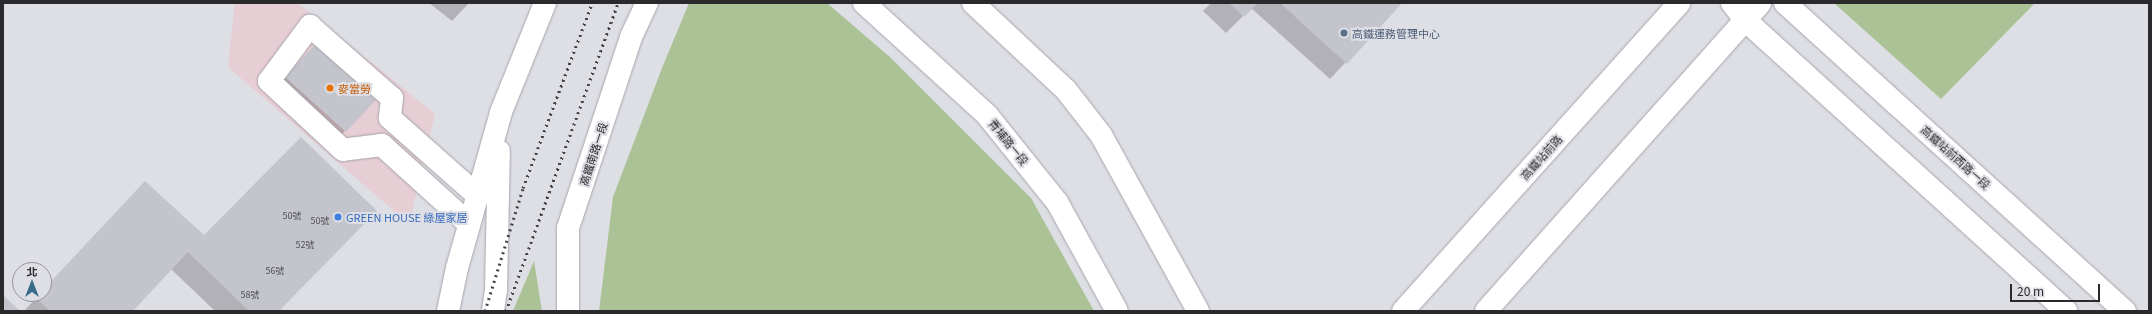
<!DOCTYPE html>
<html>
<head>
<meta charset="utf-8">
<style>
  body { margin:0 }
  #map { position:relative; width:2152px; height:314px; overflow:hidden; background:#dedee5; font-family:Georgia,"Noto Sans TC",serif }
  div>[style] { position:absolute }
  .commercial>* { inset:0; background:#e7cdd4 }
  .green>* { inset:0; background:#abc296 }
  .shadow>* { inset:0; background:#0003 }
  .building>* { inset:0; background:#c4c5cc }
  .roads { filter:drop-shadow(0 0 1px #a5a5ac) drop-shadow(0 0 1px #a5a5ac) }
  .minor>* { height:22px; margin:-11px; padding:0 11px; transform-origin:11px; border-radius:11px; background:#fff }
  .major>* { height:22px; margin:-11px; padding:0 11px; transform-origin:11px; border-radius:11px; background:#fff }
  .rail>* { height:3px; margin-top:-1.5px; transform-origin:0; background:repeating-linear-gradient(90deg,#444447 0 2px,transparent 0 6px) }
  .dots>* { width:11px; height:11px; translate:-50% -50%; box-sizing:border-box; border:2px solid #dedee5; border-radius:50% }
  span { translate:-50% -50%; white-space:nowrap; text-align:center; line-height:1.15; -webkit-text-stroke:4px #dedee5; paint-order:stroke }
  .number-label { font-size:9px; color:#505155 }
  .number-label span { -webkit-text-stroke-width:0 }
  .service-label { font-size:11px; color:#4e5e75 }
  .left { translate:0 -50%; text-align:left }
  .food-label { font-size:11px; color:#c56008 }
  .street-label { font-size:11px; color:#2a2a2d }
  .shop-label { font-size:11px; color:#366cbe }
  .frame { position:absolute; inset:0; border:4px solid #2a2a2d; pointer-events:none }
  .north { position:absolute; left:12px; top:262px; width:40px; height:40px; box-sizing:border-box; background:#dedee5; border:1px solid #96969b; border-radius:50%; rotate:0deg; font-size:11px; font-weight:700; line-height:16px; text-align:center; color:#2a2a2d }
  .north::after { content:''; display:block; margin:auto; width:14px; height:18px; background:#386d89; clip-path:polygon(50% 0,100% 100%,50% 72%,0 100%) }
  .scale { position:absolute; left:2010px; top:284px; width:90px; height:18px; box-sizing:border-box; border:2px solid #2a2a2d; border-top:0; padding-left:5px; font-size:12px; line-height:14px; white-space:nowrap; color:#2a2a2d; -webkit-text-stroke:3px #dedee5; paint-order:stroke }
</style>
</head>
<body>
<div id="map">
  <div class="commercial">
    <i style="clip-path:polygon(235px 3px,298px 3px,435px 114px,409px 224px,228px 67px)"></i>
  </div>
  <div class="green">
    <i style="clip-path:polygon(689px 3px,827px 3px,891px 58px,1031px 198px,1094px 311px,599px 311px,613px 197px,662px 68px)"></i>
    <i style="clip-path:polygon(1834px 3px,2035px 3px,1941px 99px)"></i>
    <i style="clip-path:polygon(534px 261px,542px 311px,513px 311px)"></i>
  </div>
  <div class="shadow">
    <i style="clip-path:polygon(429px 3px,469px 3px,452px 21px)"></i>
    <i style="clip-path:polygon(1211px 3px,1401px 3px,1330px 79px,1251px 8px,1226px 33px,1203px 11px)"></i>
    <i style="clip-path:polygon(303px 58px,345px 131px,333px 143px,274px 89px)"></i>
    <i style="clip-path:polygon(129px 199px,277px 311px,215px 311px,171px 269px,132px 311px,24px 311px,40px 294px,44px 294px,44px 289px)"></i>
  </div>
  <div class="building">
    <i style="clip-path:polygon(1229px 3px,1258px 3px,1244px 17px)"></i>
    <i style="clip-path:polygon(1280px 3px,1402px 3px,1347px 64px)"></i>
    <i style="clip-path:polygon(315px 45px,376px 100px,346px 132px,285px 77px)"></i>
    <i style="clip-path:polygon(301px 137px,377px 211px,279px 311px,249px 311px,188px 252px,133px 311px,50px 311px,36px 298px,44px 294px,44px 289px,145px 181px,204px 235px)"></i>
    <i style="clip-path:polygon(3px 295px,20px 311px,3px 311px)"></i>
  </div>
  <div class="roads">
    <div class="minor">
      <i style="left:1732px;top:3px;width:20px;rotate:53deg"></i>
      <i style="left:1744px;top:19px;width:435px;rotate:42.2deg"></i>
      <i style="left:1785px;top:3px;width:459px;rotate:42.2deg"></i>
      <i style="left:469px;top:224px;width:118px;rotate:-137.8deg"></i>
      <i style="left:382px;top:145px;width:39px;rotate:173deg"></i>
      <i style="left:343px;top:150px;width:101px;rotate:-137deg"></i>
      <i style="left:269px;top:81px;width:69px;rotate:-53.3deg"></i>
      <i style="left:310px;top:26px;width:109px;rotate:41.3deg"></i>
      <i style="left:392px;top:98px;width:20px;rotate:96deg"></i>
      <i style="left:390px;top:118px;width:116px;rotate:41.5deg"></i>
      <i style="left:448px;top:311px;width:44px;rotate:-78.2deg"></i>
      <i style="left:457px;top:268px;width:162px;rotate:-74.2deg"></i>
      <i style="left:501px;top:112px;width:118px;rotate:-68deg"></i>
      <i style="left:493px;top:311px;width:21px;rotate:-82deg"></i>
      <i style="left:496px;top:290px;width:139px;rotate:-88.8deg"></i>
      <i style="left:568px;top:311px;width:83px;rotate:-90deg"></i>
      <i style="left:568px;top:228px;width:201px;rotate:-71.7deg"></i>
      <i style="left:631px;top:37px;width:38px;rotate:-65deg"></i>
      <i style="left:1403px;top:311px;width:414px;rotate:-48.1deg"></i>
      <i style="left:1486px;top:311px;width:412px;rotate:-48.3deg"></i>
    </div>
    <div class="major">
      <i style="left:864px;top:3px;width:166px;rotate:42.3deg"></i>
      <i style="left:987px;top:115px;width:112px;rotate:51.2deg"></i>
      <i style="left:1057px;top:202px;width:124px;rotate:61.2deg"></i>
      <i style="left:973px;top:3px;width:127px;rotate:43.1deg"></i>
      <i style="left:1066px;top:90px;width:57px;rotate:52.1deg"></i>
      <i style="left:1101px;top:135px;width:201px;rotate:61.1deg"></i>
    </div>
  </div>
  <div class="rail">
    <i style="left:485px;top:311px;width:129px;rotate:-72.8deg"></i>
    <i style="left:523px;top:188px;width:197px;rotate:-69.5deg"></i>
    <i style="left:506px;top:311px;width:328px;rotate:-70deg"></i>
  </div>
  <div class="dots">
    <i style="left:1344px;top:33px;background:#5c6f8a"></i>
    <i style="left:330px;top:88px;background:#e8710a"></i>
    <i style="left:338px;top:217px;background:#3f7fe0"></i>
  </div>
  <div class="number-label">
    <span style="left:292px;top:216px">50號</span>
    <span style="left:320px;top:221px">50號</span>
    <span style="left:305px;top:245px">52號</span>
    <span style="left:275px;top:271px">56號</span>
    <span style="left:250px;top:295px">58號</span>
  </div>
  <div class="service-label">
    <span class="left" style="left:1352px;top:33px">高鐵運務管理中心</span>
  </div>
  <div class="food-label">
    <span class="left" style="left:338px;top:88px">麥當勞</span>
  </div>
  <div class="street-label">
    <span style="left:1009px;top:142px;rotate:51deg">青埔路一段</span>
    <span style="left:593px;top:154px;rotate:-72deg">高鐵南路一段</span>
    <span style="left:1541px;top:157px;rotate:-48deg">高鐵站前路</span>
    <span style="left:1956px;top:157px;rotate:42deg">高鐵站前西路一段</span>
  </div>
  <div class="shop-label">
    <span class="left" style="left:346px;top:217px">GREEN HOUSE 綠屋家居</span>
  </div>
  <div class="frame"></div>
  <div class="north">北</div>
  <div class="scale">20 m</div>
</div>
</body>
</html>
